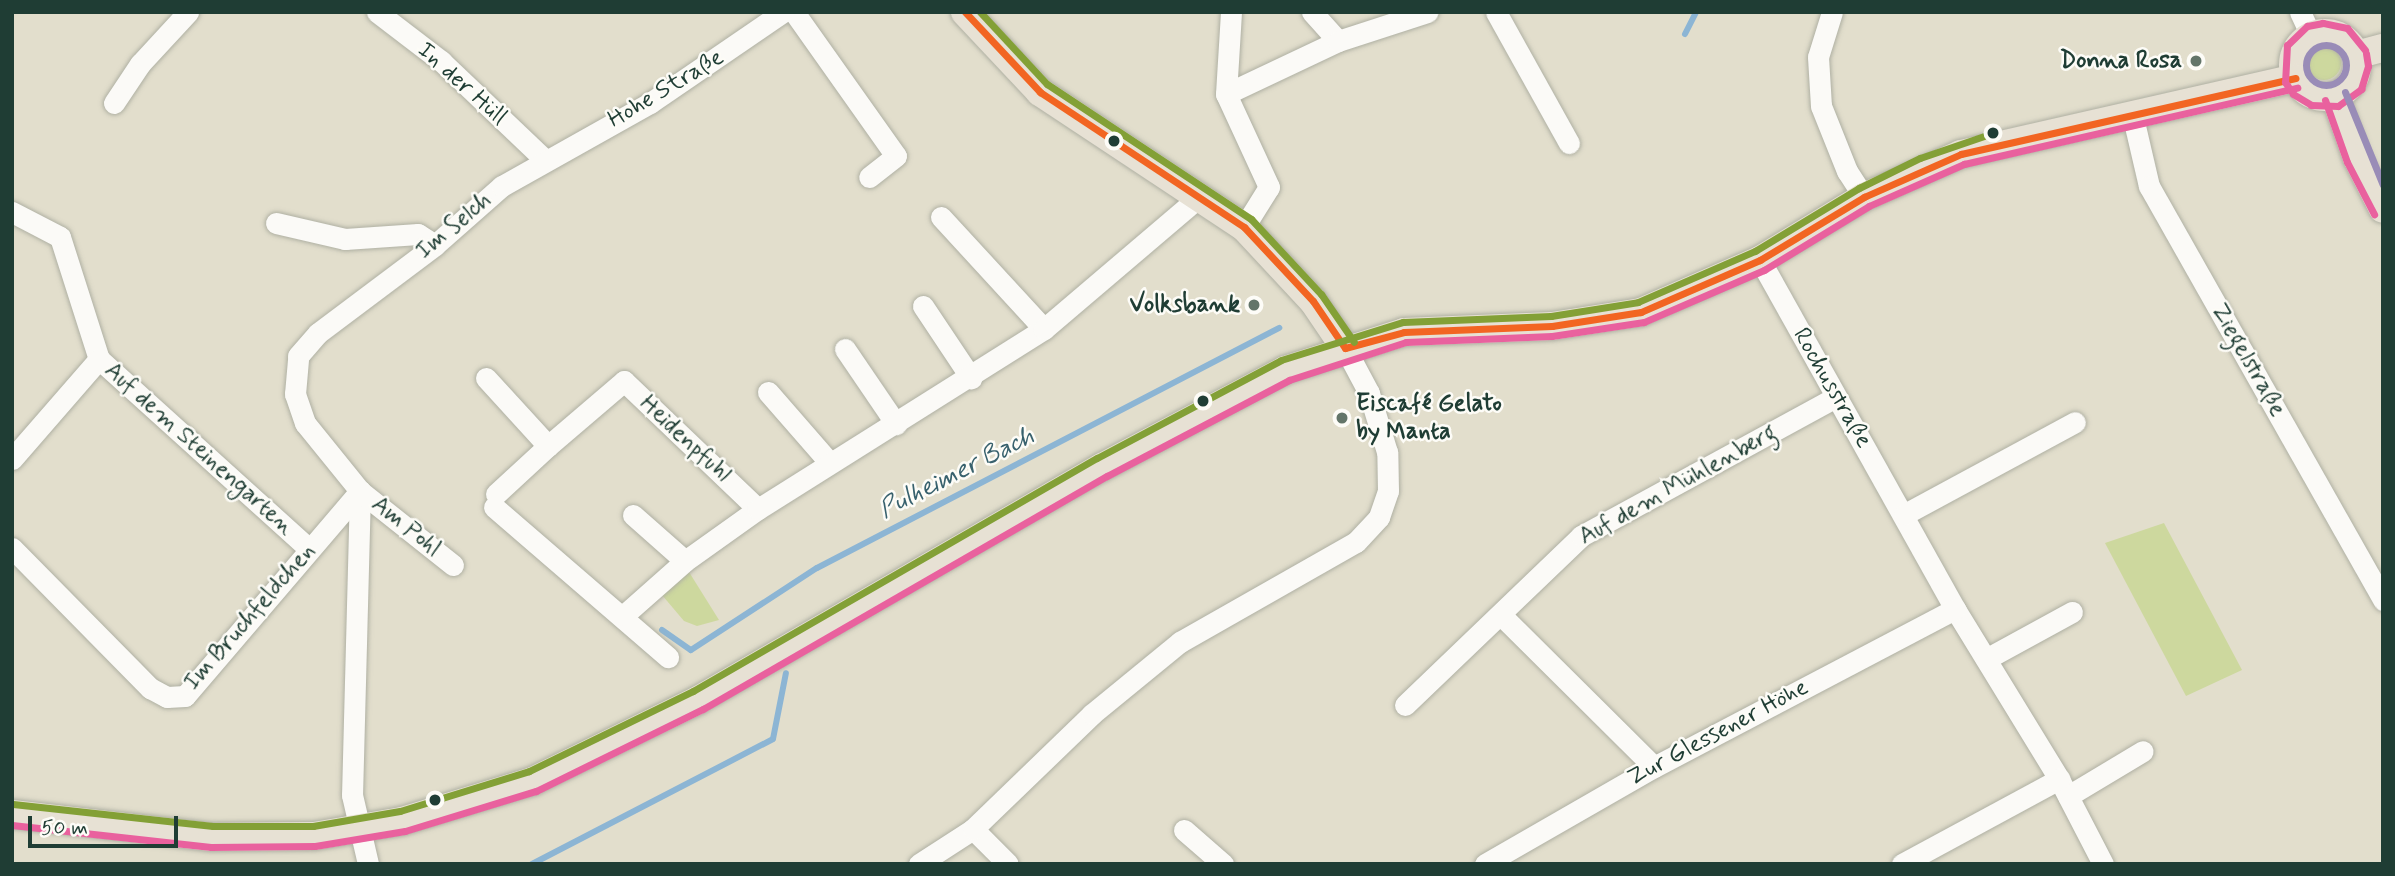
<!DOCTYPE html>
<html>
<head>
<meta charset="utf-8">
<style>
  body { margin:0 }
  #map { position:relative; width:2395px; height:876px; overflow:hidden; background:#e2decc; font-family:Mynerve,sans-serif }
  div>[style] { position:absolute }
  .green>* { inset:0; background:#cdd89e }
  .round { border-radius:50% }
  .stream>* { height:6px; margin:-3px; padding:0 3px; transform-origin:3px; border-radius:3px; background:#8cb5d4 }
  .roads { filter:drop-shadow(0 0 2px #afb0a3) drop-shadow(0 0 2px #afb0a3) }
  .minor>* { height:21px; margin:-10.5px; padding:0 10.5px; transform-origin:10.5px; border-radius:10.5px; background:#fbfaf7 }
  .major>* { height:28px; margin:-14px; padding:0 14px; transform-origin:14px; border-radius:14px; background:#e7e1d4 }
  .major>.ring { margin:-14px; padding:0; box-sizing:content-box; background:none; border:28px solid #e7e1d4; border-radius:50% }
  .bus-1>* { height:7px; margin:-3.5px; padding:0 3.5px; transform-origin:3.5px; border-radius:3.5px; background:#f26522 }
  .bus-2>* { height:7px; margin:-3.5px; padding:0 3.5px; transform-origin:3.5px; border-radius:3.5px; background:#e9619e }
  .bus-3>* { height:7px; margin:-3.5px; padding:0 3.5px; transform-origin:3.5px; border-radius:3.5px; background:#83a036 }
  .bus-4>* { height:7px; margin:-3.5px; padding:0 3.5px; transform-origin:3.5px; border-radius:3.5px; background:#998cb7 }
  .bus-4>.ring { margin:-3.5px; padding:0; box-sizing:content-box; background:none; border:7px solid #998cb7; border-radius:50% }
  .dots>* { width:19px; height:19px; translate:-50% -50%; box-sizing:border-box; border:4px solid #fdfcf7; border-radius:50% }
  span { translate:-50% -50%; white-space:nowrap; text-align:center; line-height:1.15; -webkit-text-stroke:5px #fdfcf7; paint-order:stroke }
  .poi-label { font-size:24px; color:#1f3d34; font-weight:700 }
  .right { translate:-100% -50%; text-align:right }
  .left { translate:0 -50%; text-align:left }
  .street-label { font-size:24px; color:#1f3d34 }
  .water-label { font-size:26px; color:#38616d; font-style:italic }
  .frame { position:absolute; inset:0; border:14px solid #1f3d34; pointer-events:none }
  .scale { position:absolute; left:28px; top:816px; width:150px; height:32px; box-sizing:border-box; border:4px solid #1f3d34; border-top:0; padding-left:9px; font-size:21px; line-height:24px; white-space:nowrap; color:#1f3d34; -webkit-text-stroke:5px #fdfcf7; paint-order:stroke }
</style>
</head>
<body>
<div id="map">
  <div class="green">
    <i class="round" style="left:2307px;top:46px;width:34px;height:34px"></i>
    <i style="clip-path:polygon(2164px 523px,2242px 670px,2186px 696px,2105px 543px)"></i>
    <i style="clip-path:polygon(689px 572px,719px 620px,697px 626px,684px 621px,662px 595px)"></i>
  </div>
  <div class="stream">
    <i style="left:1685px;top:34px;width:25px;rotate:-63deg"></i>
    <i style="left:662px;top:630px;width:35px;rotate:35deg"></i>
    <i style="left:691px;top:650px;width:150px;rotate:-33.1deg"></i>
    <i style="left:817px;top:568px;width:521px;rotate:-27.45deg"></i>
    <i style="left:532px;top:864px;width:271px;rotate:-27.4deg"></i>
    <i style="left:773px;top:739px;width:67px;rotate:-78.9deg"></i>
  </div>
  <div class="roads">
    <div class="minor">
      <i style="left:377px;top:12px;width:81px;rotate:37.4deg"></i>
      <i style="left:441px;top:61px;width:142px;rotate:43.6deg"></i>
      <i style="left:794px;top:12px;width:176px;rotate:54.7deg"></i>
      <i style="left:896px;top:156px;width:34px;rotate:142deg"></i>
      <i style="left:1312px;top:12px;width:39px;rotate:48deg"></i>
      <i style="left:1496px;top:12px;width:150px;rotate:60.9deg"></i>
      <i style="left:1832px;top:12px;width:47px;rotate:107.3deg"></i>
      <i style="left:1818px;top:57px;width:49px;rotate:86.5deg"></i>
      <i style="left:1821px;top:106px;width:70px;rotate:68.2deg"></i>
      <i style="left:1847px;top:171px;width:31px;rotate:57deg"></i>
      <i style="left:2300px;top:12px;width:26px;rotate:65deg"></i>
      <i style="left:1226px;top:94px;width:82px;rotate:-86.5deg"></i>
      <i style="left:114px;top:103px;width:47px;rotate:-56.3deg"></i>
      <i style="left:140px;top:64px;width:71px;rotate:-47.3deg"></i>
      <i style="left:2132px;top:113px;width:75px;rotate:76.9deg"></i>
      <i style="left:2149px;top:186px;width:476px;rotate:60.5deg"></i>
      <i style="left:12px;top:212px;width:54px;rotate:27.5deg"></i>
      <i style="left:60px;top:237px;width:128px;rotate:72.3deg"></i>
      <i style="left:99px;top:359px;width:283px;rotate:42.1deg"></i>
      <i style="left:941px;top:217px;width:152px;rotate:47.4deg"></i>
      <i style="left:276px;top:223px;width:71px;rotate:13.1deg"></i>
      <i style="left:345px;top:239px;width:73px;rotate:-3.9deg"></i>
      <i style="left:418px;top:234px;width:20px;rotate:33deg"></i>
      <i style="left:1244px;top:227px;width:47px;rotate:-58deg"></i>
      <i style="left:1269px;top:187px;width:102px;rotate:-114.8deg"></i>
      <i style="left:1226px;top:94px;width:124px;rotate:-25.3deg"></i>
      <i style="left:1338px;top:41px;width:94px;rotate:-18deg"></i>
      <i style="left:1760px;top:260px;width:400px;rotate:60.8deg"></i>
      <i style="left:1955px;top:609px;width:199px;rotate:58.5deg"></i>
      <i style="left:2059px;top:779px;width:96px;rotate:62.6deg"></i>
      <i style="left:923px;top:306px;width:87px;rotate:56.3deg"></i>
      <i style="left:845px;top:349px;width:91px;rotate:55.8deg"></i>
      <i style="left:486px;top:378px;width:92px;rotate:47.6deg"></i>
      <i style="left:548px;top:446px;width:100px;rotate:-40.5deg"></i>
      <i style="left:624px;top:381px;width:185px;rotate:43.7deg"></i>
      <i style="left:768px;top:392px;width:94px;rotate:48.9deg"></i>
      <i style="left:12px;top:459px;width:133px;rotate:-49deg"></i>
      <i style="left:360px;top:491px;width:304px;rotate:91.5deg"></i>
      <i style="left:352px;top:795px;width:71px;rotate:76.9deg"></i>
      <i style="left:496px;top:494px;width:71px;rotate:-42.7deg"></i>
      <i style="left:494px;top:507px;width:230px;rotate:40.8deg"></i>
      <i style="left:1905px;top:514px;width:193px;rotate:-28.4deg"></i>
      <i style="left:633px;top:515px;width:69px;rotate:41.5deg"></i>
      <i style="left:12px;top:548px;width:197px;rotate:45.4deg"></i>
      <i style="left:150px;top:688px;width:19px;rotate:28deg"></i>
      <i style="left:167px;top:697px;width:18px;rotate:-3deg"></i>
      <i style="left:185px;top:696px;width:270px;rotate:-49.5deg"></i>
      <i style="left:453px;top:565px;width:119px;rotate:-141.5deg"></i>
      <i style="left:360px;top:491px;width:87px;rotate:-129deg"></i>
      <i style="left:305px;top:423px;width:31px;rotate:-109deg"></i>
      <i style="left:295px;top:394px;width:38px;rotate:-85deg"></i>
      <i style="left:298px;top:356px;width:30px;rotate:-49deg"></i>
      <i style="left:318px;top:333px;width:146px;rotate:-36.9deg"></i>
      <i style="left:435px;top:245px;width:89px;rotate:-41.4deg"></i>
      <i style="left:502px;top:186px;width:170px;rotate:-29.3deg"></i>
      <i style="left:650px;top:103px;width:161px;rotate:-34.4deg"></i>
      <i style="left:624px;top:615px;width:81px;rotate:-41.5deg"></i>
      <i style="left:685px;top:561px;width:90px;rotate:-35.5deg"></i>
      <i style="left:758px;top:509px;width:338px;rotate:-32.2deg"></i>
      <i style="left:1044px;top:329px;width:205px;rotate:-40.4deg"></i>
      <i style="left:1502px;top:616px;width:214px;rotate:44.8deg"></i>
      <i style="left:1986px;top:659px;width:98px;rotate:-28.7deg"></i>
      <i style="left:1405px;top:705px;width:244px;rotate:-43.8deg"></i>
      <i style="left:1581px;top:536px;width:290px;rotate:-28.6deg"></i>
      <i style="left:2068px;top:796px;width:87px;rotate:-31deg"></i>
      <i style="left:973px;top:829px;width:49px;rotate:45deg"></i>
      <i style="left:1184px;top:830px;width:52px;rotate:41.1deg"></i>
      <i style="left:919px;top:864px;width:64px;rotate:-32.9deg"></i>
      <i style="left:973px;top:829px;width:165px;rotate:-44deg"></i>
      <i style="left:1092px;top:714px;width:114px;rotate:-39.3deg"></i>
      <i style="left:1180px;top:642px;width:202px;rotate:-29.6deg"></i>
      <i style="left:1356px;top:542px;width:34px;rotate:-47deg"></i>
      <i style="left:1379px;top:517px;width:28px;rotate:-71deg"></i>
      <i style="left:1388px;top:491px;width:39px;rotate:-91deg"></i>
      <i style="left:1387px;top:452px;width:62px;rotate:-107deg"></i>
      <i style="left:1369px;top:393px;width:51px;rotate:-118.1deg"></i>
      <i style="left:1485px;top:864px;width:195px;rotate:-29.9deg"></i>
      <i style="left:1654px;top:767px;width:340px;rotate:-27.7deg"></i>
      <i style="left:1902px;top:864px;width:179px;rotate:-28.4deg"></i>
    </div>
    <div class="major">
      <i style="left:965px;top:12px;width:110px;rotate:46.8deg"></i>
      <i style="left:1040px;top:92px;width:245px;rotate:33.5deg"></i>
      <i style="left:1244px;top:227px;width:101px;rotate:47deg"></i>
      <i style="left:1313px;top:301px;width:57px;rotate:55.8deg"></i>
      <i class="ring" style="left:2293px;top:33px;width:36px;height:36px"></i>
      <i style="left:2356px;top:55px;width:28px;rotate:-15deg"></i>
      <i style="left:2335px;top:96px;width:66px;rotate:70.5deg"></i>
      <i style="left:2357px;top:158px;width:57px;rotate:63deg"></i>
      <i style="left:12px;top:814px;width:201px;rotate:6.6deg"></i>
      <i style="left:212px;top:837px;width:102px;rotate:-0.6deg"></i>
      <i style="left:314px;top:836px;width:89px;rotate:-9.7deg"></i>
      <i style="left:402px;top:821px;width:137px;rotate:-17deg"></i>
      <i style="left:533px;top:781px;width:184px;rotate:-26.1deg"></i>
      <i style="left:698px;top:700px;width:466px;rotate:-30deg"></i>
      <i style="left:1102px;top:467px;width:207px;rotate:-27.9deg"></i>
      <i style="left:1285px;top:370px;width:125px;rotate:-17.7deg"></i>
      <i style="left:1404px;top:332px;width:148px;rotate:-2.3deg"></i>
      <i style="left:1552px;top:326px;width:90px;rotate:-8.9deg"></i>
      <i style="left:1641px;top:312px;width:130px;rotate:-23.6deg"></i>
      <i style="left:1760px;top:260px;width:122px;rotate:-31.2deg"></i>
      <i style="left:1864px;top:197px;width:106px;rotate:-23.9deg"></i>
      <i style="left:1961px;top:154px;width:343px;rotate:-12.8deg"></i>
    </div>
  </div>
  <div class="bus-1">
    <i style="left:965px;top:12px;width:110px;rotate:46.8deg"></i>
    <i style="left:1040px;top:92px;width:245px;rotate:33.5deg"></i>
    <i style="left:1244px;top:227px;width:101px;rotate:47deg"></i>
    <i style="left:1313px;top:301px;width:57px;rotate:55.8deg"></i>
    <i style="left:1345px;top:348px;width:61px;rotate:-15.2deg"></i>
    <i style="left:1404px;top:332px;width:148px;rotate:-2.3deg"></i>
    <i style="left:1552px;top:326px;width:90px;rotate:-8.9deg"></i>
    <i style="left:1641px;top:312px;width:130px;rotate:-23.6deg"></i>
    <i style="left:1760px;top:260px;width:122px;rotate:-31.2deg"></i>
    <i style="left:1864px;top:197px;width:106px;rotate:-23.9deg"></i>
    <i style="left:1961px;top:154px;width:343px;rotate:-12.8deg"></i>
  </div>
  <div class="bus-2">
    <i style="left:2365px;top:50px;width:28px;rotate:-129deg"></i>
    <i style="left:2347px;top:28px;width:25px;rotate:-168deg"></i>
    <i style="left:2323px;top:23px;width:16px;rotate:169deg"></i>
    <i style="left:2307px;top:26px;width:28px;rotate:136deg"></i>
    <i style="left:2287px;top:45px;width:37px;rotate:93deg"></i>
    <i style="left:2285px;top:82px;width:14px;rotate:56deg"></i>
    <i style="left:2293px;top:94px;width:21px;rotate:31deg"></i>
    <i style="left:2311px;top:105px;width:27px;rotate:2deg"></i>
    <i style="left:2338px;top:106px;width:29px;rotate:-36deg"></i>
    <i style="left:2361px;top:89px;width:24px;rotate:-73deg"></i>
    <i style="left:2368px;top:66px;width:13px;rotate:-99deg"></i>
    <i style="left:2325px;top:100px;width:66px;rotate:70.5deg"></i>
    <i style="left:2347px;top:162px;width:59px;rotate:62.6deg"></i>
    <i style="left:12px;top:825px;width:200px;rotate:6.3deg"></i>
    <i style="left:211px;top:847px;width:104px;rotate:-0.6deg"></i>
    <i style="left:315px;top:846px;width:91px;rotate:-9.5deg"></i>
    <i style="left:405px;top:831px;width:137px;rotate:-17deg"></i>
    <i style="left:536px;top:791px;width:186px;rotate:-26.2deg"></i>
    <i style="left:703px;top:709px;width:466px;rotate:-30deg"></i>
    <i style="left:1107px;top:476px;width:206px;rotate:-27.8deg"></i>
    <i style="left:1289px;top:380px;width:123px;rotate:-18deg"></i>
    <i style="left:1406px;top:342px;width:146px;rotate:-2.4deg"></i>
    <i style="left:1552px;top:336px;width:93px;rotate:-8.7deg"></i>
    <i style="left:1644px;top:322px;width:131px;rotate:-23.4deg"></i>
    <i style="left:1764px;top:270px;width:123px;rotate:-31.4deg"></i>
    <i style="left:1869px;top:206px;width:104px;rotate:-23.9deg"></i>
    <i style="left:1964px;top:164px;width:342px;rotate:-12.9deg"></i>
  </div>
  <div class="bus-3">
    <i style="left:980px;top:12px;width:98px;rotate:47.1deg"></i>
    <i style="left:1047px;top:84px;width:245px;rotate:33.5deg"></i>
    <i style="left:1251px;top:219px;width:103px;rotate:47deg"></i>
    <i style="left:1321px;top:294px;width:58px;rotate:55.5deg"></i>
    <i style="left:13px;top:804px;width:201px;rotate:6.3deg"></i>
    <i style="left:213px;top:826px;width:100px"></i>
    <i style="left:313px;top:826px;width:88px;rotate:-9.8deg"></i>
    <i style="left:400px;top:811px;width:135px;rotate:-17.2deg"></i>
    <i style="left:529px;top:771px;width:182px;rotate:-26deg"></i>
    <i style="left:693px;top:691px;width:466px;rotate:-30deg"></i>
    <i style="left:1097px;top:458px;width:208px;rotate:-28deg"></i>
    <i style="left:1281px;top:360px;width:128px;rotate:-17.3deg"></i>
    <i style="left:1403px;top:322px;width:148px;rotate:-2.3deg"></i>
    <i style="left:1551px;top:316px;width:88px;rotate:-9.1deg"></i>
    <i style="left:1638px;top:302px;width:128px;rotate:-23.6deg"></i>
    <i style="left:1755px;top:251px;width:122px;rotate:-31.2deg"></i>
    <i style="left:1859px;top:188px;width:68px;rotate:-26.2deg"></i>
    <i style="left:1920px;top:158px;width:77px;rotate:-18.9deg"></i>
  </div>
  <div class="bus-4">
    <i class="ring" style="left:2306px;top:45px;width:33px;height:33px"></i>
    <i style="left:2345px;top:92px;width:100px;rotate:67.8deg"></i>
  </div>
  <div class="dots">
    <i style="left:2196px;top:61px;background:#637569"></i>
    <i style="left:1993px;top:133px;background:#1f3d34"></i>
    <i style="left:1114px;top:141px;background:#1f3d34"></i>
    <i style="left:1254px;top:305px;background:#637569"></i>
    <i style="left:1203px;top:401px;background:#1f3d34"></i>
    <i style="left:1342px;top:418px;background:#637569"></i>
    <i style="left:435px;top:800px;background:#1f3d34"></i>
  </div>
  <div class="poi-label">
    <span class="right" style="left:2182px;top:61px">Donna Rosa</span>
    <span class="right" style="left:1240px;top:305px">Volksbank</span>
    <span class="left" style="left:1356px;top:418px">Eiscafé Gelato<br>by Manta</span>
  </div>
  <div class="street-label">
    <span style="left:462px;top:84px;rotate:42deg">In der Hüll</span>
    <span style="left:666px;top:89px;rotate:-31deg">Hohe Straße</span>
    <span style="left:454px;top:226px;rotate:-40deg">Im Selch</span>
    <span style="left:2248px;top:360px;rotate:60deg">Ziegelstraße</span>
    <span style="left:1832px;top:388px;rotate:60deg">Rochusstraße</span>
    <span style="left:685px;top:439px;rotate:43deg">Heidenpfuhl</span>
    <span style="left:199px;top:449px;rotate:42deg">Auf dem Steinengarten</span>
    <span style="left:1678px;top:485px;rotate:-29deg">Auf dem Mühlenberg</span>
    <span style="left:406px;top:527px;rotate:39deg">Am Pohl</span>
    <span style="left:250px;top:617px;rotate:-49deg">Im Bruchfeldchen</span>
    <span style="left:1718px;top:733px;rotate:-28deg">Zur Glessener Höhe</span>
  </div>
  <div class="water-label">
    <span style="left:957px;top:474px;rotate:-27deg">Pulheimer Bach</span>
  </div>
  <div class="frame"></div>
  <div class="scale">50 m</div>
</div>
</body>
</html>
